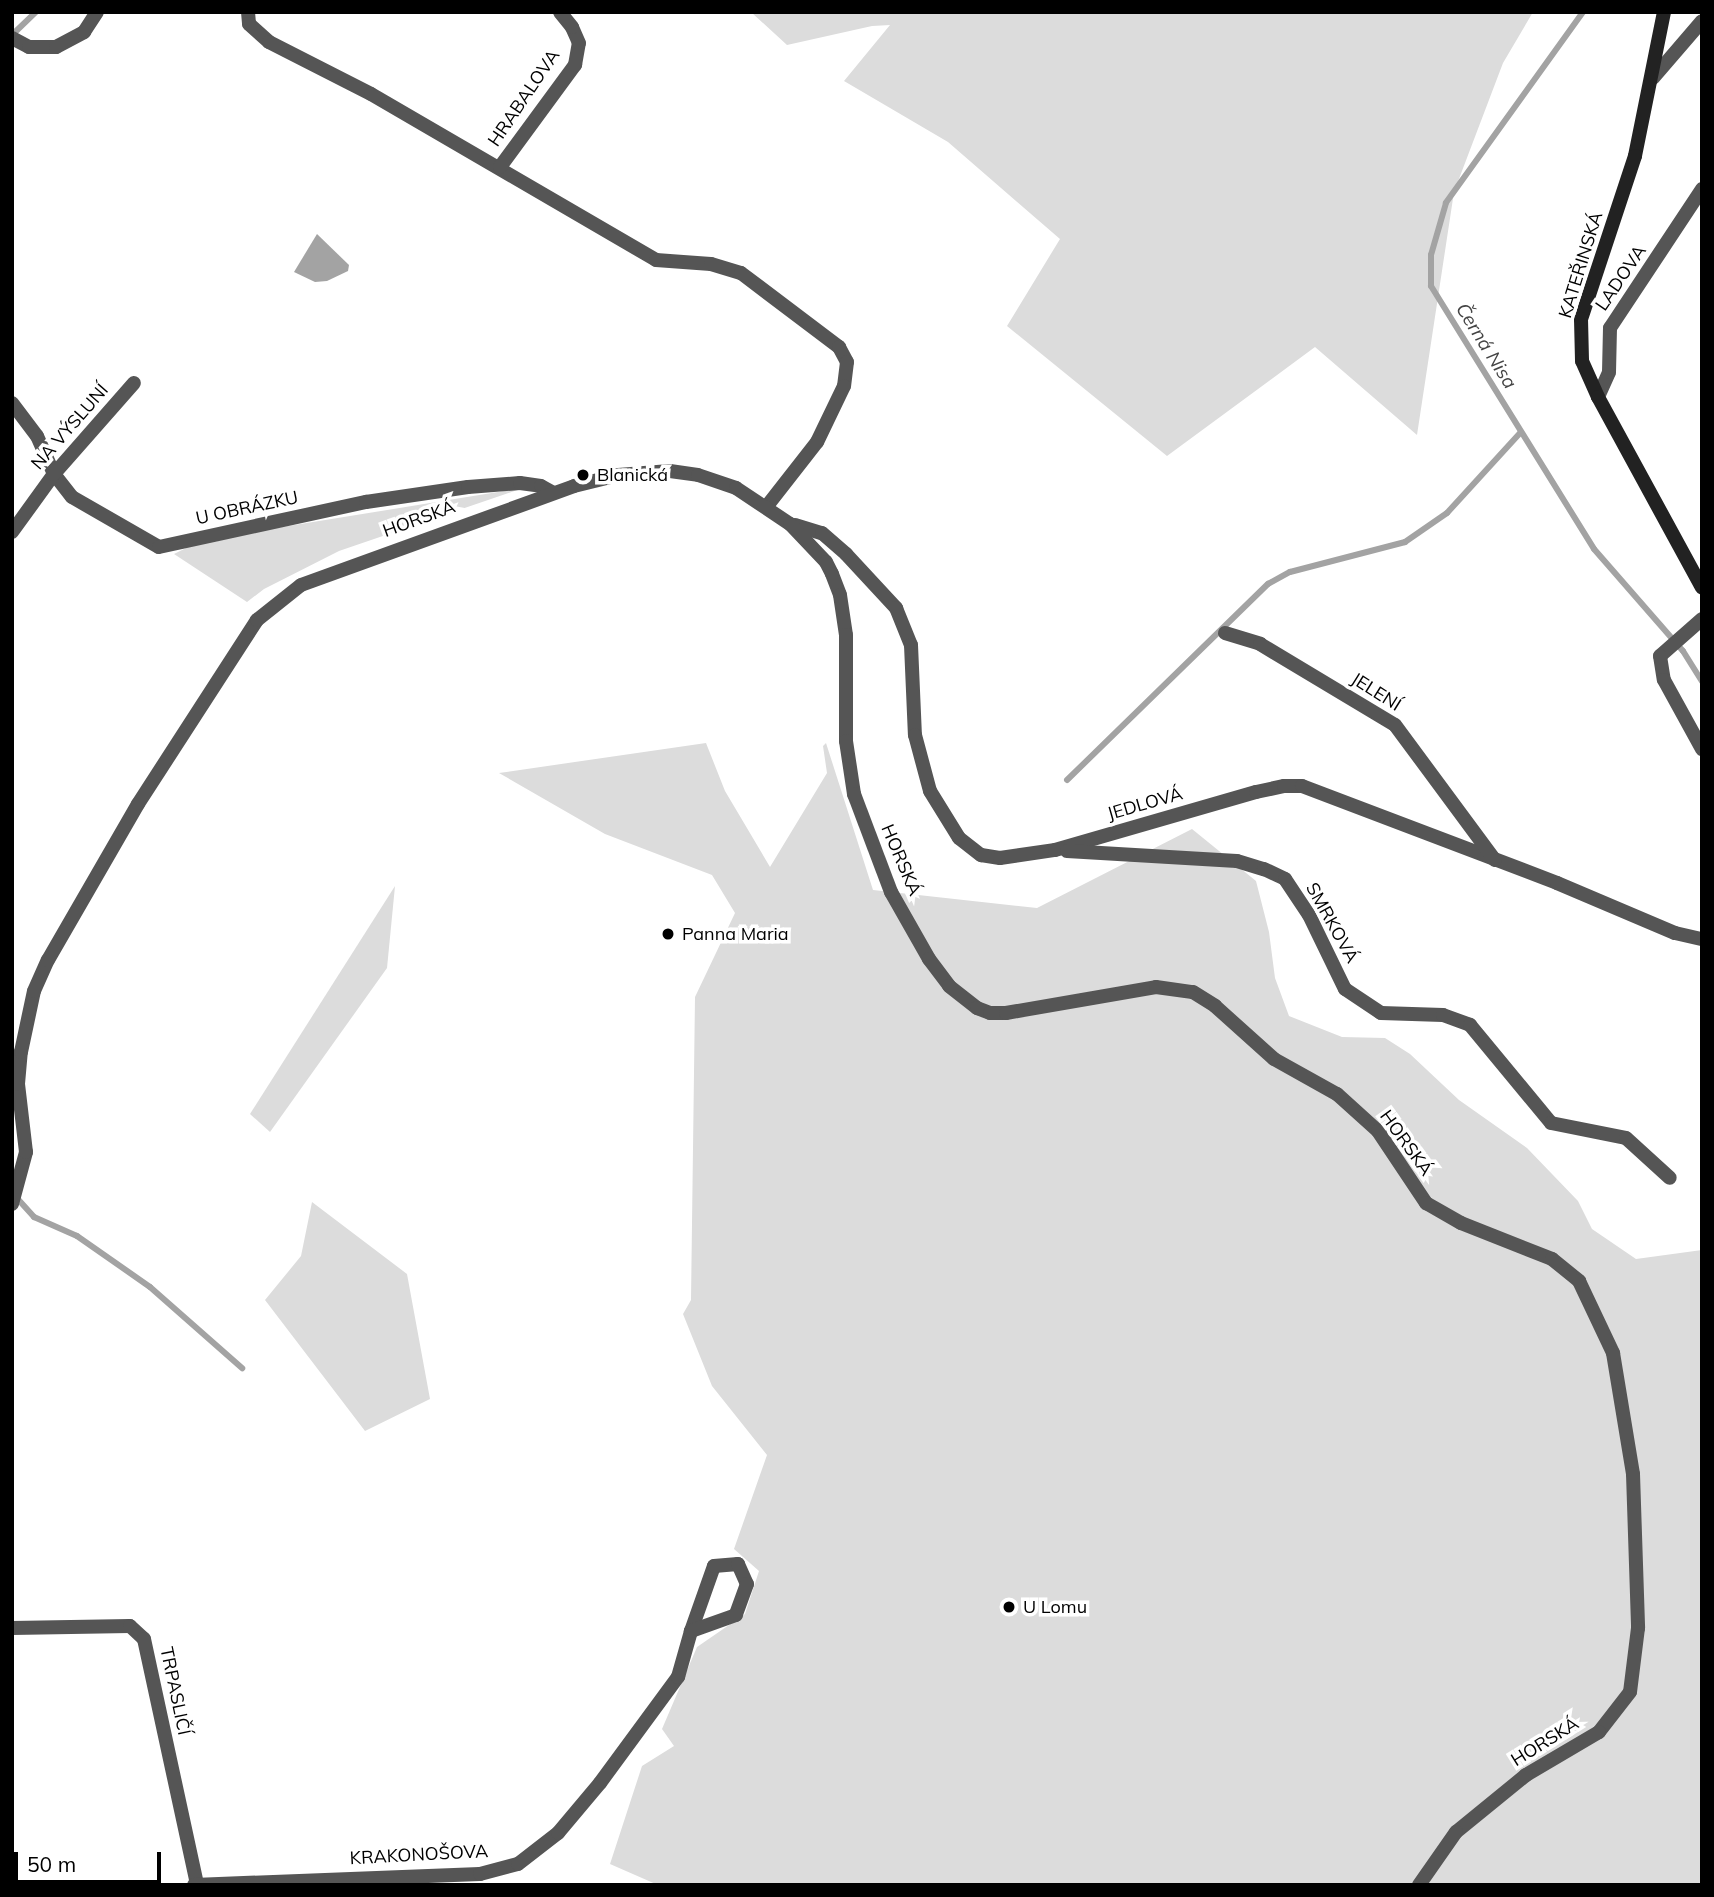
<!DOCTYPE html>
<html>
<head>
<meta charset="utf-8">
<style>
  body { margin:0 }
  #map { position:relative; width:1714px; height:1897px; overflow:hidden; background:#fff; font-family:Mulish,sans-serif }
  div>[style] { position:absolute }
  .green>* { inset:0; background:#dcdcdc }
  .water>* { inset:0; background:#a3a3a3 }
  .stream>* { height:6px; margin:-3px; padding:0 3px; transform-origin:3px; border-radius:3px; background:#a3a3a3 }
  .street>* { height:14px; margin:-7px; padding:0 7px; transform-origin:7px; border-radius:7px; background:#555 }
  .secondary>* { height:14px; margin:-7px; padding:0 7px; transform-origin:7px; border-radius:7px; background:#222 }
  .dots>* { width:19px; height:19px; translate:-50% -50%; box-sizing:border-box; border:4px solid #fff; border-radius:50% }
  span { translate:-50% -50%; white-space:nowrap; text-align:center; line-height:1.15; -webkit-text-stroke:7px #fff; paint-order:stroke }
  .street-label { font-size:18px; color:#000 }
  .poi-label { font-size:18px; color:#000 }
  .left { translate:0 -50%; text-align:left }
  .water-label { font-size:19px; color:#444; font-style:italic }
  .frame { position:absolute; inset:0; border:14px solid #000; pointer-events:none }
  .scale { position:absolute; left:14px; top:1852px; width:147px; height:32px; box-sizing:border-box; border:4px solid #000; border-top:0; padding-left:9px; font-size:21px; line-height:24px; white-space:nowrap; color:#000; -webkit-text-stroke:5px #fff; paint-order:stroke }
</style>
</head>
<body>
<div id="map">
  <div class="green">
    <i style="clip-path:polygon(751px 12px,1533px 12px,1503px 63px,1454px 192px,1417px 435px,1315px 347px,1167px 456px,1007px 326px,1060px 239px,948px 142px,844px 81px,890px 25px,872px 26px,787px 45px)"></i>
    <i style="clip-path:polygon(523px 488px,339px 551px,264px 589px,247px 602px,174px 554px,202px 540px)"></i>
    <i style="clip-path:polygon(706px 743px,725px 791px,770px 867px,827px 773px,823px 746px,826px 743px,873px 890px,1037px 908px,1192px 829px,1256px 881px,1269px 932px,1275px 978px,1289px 1016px,1342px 1037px,1385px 1038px,1410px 1054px,1459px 1100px,1527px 1148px,1578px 1201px,1592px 1229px,1636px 1259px,1702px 1250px,1702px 1885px,658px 1885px,610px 1864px,642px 1766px,674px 1746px,662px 1729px,697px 1647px,745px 1614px,759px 1571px,734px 1549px,767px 1455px,712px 1386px,683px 1314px,691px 1300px,695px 997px,735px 913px,712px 875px,605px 834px,499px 773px)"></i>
    <i style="clip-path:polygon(395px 886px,387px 968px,270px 1132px,250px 1114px)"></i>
    <i style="clip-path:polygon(312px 1202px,407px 1274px,430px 1399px,365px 1431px,265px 1300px,301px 1256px)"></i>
  </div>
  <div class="water">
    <i style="clip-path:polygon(317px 234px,349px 265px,348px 271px,327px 281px,315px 282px,294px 272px)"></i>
  </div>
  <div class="stream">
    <i style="left:1583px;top:12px;width:235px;rotate:125.7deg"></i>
    <i style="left:1446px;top:203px;width:54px;rotate:106.1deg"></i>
    <i style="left:1431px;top:255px;width:31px;rotate:90deg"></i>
    <i style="left:1431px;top:286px;width:309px;rotate:58.2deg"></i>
    <i style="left:1594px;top:549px;width:135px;rotate:48.9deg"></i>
    <i style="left:1683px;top:651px;width:36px;rotate:58deg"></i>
    <i style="left:12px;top:35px;width:33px;rotate:-44deg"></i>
    <i style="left:1067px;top:780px;width:281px;rotate:-44.3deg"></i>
    <i style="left:1268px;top:584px;width:25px;rotate:-29deg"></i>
    <i style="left:1290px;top:572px;width:119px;rotate:-14.6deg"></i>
    <i style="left:1405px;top:542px;width:51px;rotate:-34.6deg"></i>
    <i style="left:1447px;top:513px;width:108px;rotate:-47.6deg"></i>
    <i style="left:16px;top:1197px;width:27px;rotate:48deg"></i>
    <i style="left:34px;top:1217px;width:47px;rotate:23.8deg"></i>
    <i style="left:77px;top:1236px;width:89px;rotate:34.9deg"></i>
    <i style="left:150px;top:1287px;width:123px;rotate:41.4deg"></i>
  </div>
  <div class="street">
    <i style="left:248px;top:12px;width:12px;rotate:85deg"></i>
    <i style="left:249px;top:24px;width:27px;rotate:42deg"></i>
    <i style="left:269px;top:42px;width:114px;rotate:27deg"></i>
    <i style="left:371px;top:94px;width:330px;rotate:30.2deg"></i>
    <i style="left:656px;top:260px;width:55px;rotate:4.2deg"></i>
    <i style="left:711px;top:264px;width:31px;rotate:17deg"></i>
    <i style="left:741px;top:273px;width:123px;rotate:37.1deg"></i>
    <i style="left:839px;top:347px;width:17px;rotate:62deg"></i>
    <i style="left:847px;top:362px;width:24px;rotate:97deg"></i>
    <i style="left:844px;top:386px;width:62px;rotate:115.7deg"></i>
    <i style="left:817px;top:442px;width:81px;rotate:128deg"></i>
    <i style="left:12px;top:38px;width:19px;rotate:28deg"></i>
    <i style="left:29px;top:47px;width:27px"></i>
    <i style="left:56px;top:47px;width:32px;rotate:-28deg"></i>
    <i style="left:84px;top:32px;width:24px;rotate:-57deg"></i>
    <i style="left:1653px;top:78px;width:75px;rotate:-49.3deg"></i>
    <i style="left:500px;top:167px;width:127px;rotate:-53.7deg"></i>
    <i style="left:575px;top:65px;width:22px;rotate:-80deg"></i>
    <i style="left:579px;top:43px;width:17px;rotate:-114deg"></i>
    <i style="left:572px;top:27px;width:19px;rotate:-129deg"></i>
    <i style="left:1598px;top:397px;width:27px;rotate:-66deg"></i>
    <i style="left:1609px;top:372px;width:44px;rotate:-88.7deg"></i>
    <i style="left:1610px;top:328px;width:167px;rotate:-56.5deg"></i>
    <i style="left:12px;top:403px;width:41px;rotate:52.9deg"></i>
    <i style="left:37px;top:436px;width:42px;rotate:65.9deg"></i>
    <i style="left:54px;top:474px;width:29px;rotate:52deg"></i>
    <i style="left:72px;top:497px;width:100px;rotate:29.9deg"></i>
    <i style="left:159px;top:547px;width:212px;rotate:-12.3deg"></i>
    <i style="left:366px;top:502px;width:103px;rotate:-8.4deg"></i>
    <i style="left:468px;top:487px;width:52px;rotate:-4.4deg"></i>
    <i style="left:520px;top:483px;width:21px;rotate:8deg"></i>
    <i style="left:541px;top:486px;width:13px;rotate:29deg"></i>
    <i style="left:795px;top:525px;width:28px;rotate:17deg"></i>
    <i style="left:822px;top:533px;width:32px;rotate:41deg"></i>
    <i style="left:846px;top:554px;width:74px;rotate:47.2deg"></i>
    <i style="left:896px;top:608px;width:40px;rotate:68deg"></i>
    <i style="left:911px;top:645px;width:90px;rotate:87.5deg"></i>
    <i style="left:915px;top:735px;width:58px;rotate:75deg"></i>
    <i style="left:930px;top:791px;width:55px;rotate:58.3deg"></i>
    <i style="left:959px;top:838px;width:28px;rotate:38deg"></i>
    <i style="left:981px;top:855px;width:19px;rotate:9deg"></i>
    <i style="left:1000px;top:858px;width:56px;rotate:-8.3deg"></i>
    <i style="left:1055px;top:850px;width:209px;rotate:-16.1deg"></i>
    <i style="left:1256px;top:792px;width:29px;rotate:-12deg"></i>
    <i style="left:1284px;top:786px;width:18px"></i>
    <i style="left:1302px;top:786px;width:273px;rotate:20.8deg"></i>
    <i style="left:1557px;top:883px;width:128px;rotate:23deg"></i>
    <i style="left:1675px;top:933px;width:28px;rotate:13deg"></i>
    <i style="left:12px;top:532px;width:72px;rotate:-54.1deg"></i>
    <i style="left:54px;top:474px;width:121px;rotate:-48.7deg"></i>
    <i style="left:1702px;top:619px;width:56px;rotate:138.6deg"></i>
    <i style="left:1660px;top:656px;width:24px;rotate:81deg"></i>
    <i style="left:1664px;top:680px;width:79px;rotate:61.2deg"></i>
    <i style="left:1225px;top:633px;width:37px;rotate:17deg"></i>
    <i style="left:1260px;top:644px;width:157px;rotate:31deg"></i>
    <i style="left:1395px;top:725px;width:168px;rotate:53.5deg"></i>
    <i style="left:1067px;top:851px;width:170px;rotate:3.4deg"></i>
    <i style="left:1237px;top:861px;width:28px;rotate:17deg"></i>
    <i style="left:1264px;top:869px;width:23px;rotate:25deg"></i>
    <i style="left:1285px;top:879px;width:43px;rotate:56.3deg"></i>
    <i style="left:1309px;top:915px;width:82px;rotate:64.1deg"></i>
    <i style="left:1345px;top:989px;width:43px;rotate:33.7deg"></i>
    <i style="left:1381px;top:1013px;width:62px;rotate:1.8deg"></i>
    <i style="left:1443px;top:1015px;width:29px;rotate:20deg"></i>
    <i style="left:1470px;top:1025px;width:127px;rotate:50.4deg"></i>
    <i style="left:1551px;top:1123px;width:76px;rotate:11.3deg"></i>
    <i style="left:1626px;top:1138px;width:59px;rotate:42.3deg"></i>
    <i style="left:12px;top:1204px;width:54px;rotate:-74.9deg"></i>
    <i style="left:26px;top:1152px;width:68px;rotate:-96.7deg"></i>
    <i style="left:18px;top:1084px;width:32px;rotate:-85deg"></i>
    <i style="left:21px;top:1052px;width:62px;rotate:-78deg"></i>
    <i style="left:34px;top:991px;width:34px;rotate:-66deg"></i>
    <i style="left:48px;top:960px;width:180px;rotate:-60deg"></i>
    <i style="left:138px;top:804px;width:219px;rotate:-57.1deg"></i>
    <i style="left:257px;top:620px;width:56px;rotate:-38.5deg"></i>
    <i style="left:301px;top:585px;width:290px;rotate:-19.9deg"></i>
    <i style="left:574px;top:486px;width:45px;rotate:-14deg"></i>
    <i style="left:618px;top:475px;width:52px;rotate:-4.4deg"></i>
    <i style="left:670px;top:471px;width:28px;rotate:8deg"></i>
    <i style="left:698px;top:475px;width:40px;rotate:18.9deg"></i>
    <i style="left:736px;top:488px;width:65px;rotate:33.7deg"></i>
    <i style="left:790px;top:524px;width:52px;rotate:46.5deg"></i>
    <i style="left:826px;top:562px;width:13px;rotate:63deg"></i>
    <i style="left:832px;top:574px;width:22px;rotate:69deg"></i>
    <i style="left:840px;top:595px;width:40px;rotate:81.5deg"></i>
    <i style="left:846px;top:635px;width:106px;rotate:90deg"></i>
    <i style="left:846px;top:741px;width:54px;rotate:81.4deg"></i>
    <i style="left:854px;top:794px;width:105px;rotate:69.3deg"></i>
    <i style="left:891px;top:892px;width:77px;rotate:60.4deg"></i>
    <i style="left:929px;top:959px;width:34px;rotate:53deg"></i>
    <i style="left:949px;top:986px;width:36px;rotate:38deg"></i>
    <i style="left:977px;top:1008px;width:14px;rotate:21deg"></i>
    <i style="left:990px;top:1013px;width:16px"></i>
    <i style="left:1006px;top:1013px;width:152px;rotate:-9.8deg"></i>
    <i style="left:1156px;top:987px;width:37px;rotate:8deg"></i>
    <i style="left:1193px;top:992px;width:26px;rotate:32deg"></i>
    <i style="left:1215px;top:1006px;width:79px;rotate:41.9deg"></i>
    <i style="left:1274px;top:1059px;width:72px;rotate:29.1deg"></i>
    <i style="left:1337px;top:1094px;width:55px;rotate:42.1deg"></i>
    <i style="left:1378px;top:1131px;width:87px;rotate:56.3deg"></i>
    <i style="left:1426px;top:1203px;width:40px;rotate:29.7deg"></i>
    <i style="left:1461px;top:1223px;width:98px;rotate:21.6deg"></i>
    <i style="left:1552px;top:1259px;width:35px;rotate:39deg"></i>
    <i style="left:1579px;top:1281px;width:80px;rotate:64.7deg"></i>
    <i style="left:1613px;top:1353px;width:123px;rotate:80.6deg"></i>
    <i style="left:1633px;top:1474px;width:154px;rotate:88.1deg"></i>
    <i style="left:1638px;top:1628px;width:64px;rotate:97.1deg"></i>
    <i style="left:1630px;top:1692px;width:51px;rotate:127.8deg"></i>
    <i style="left:1599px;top:1732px;width:85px;rotate:149.5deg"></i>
    <i style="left:1526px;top:1775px;width:90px;rotate:140.8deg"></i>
    <i style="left:1456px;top:1832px;width:65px;rotate:124.9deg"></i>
    <i style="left:12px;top:1628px;width:118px;rotate:-1deg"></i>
    <i style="left:130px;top:1626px;width:19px;rotate:43deg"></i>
    <i style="left:144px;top:1639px;width:251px;rotate:77.8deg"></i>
    <i style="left:194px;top:1885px;width:286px;rotate:-2.2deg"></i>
    <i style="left:480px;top:1874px;width:39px;rotate:-15deg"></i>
    <i style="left:518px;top:1864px;width:51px;rotate:-37.8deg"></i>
    <i style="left:558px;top:1833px;width:65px;rotate:-50deg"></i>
    <i style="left:600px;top:1783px;width:132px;rotate:-53.7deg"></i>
    <i style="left:678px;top:1677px;width:48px;rotate:-74.2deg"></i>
    <i style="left:691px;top:1631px;width:69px;rotate:-70.5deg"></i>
    <i style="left:714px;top:1566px;width:24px;rotate:-5deg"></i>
    <i style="left:738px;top:1564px;width:22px;rotate:66deg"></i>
    <i style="left:747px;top:1584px;width:33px;rotate:110deg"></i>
    <i style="left:736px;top:1615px;width:48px;rotate:160.4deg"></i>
  </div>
  <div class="secondary">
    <i style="left:1664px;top:12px;width:147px;rotate:101.4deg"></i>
    <i style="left:1635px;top:156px;width:172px;rotate:108.3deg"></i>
    <i style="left:1581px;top:319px;width:42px;rotate:88.6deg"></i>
    <i style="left:1582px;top:361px;width:39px;rotate:66deg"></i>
    <i style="left:1598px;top:397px;width:217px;rotate:61.4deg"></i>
  </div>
  <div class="dots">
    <i style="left:583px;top:475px;background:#000"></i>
    <i style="left:668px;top:934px;background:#000"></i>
    <i style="left:1009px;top:1607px;background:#000"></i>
  </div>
  <div class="street-label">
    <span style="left:524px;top:98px;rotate:-56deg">HRABALOVA</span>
    <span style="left:1581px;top:265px;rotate:-73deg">KATEŘINSKÁ</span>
    <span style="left:1621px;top:278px;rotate:-56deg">LADOVA</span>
    <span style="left:70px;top:427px;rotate:-49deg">NA VÝSLUNÍ</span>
    <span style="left:247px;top:508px;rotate:-12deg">U OBRÁZKU</span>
    <span style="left:419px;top:519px;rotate:-20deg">HORSKÁ</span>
    <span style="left:1376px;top:692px;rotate:32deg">JELENÍ</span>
    <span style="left:1145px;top:804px;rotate:-16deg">JEDLOVÁ</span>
    <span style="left:901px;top:860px;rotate:67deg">HORSKÁ</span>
    <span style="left:1332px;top:923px;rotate:61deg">SMRKOVÁ</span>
    <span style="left:1406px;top:1143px;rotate:54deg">HORSKÁ</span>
    <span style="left:175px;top:1691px;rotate:78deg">TRPASLIČÍ</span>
    <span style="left:1545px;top:1742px;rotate:-32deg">HORSKÁ</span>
    <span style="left:419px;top:1855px;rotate:-3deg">KRAKONOŠOVA</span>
  </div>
  <div class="poi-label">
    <span class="left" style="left:597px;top:475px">Blanická</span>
    <span class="left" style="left:682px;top:934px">Panna Maria</span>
    <span class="left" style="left:1023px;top:1607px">U Lomu</span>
  </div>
  <div class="water-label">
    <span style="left:1486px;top:346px;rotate:58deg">Černá Nisa</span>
  </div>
  <div class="frame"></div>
  <div class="scale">50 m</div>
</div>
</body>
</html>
